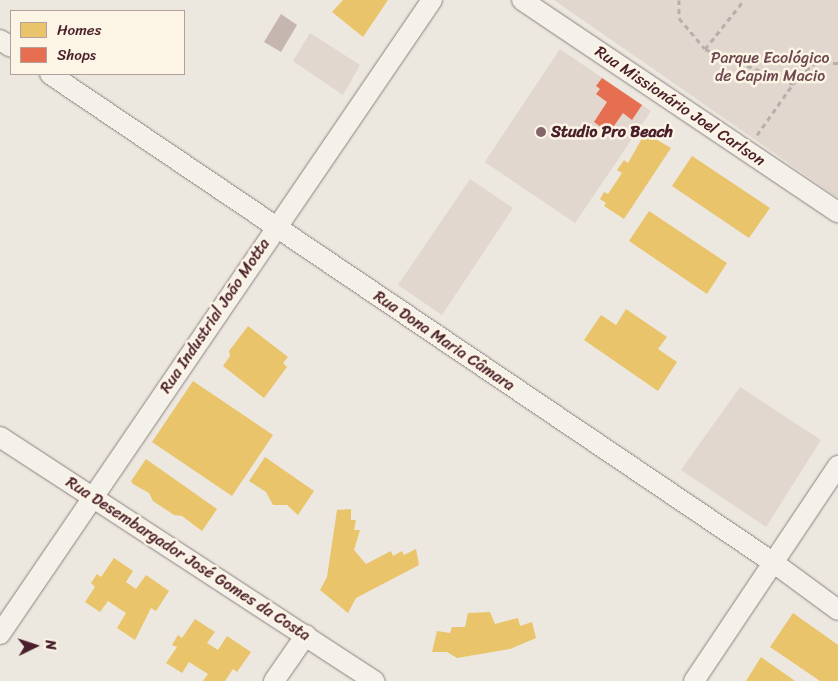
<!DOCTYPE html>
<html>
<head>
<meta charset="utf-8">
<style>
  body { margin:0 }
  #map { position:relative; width:838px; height:681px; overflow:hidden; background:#ece7df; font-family:Sriracha,sans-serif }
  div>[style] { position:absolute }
  .built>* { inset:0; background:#e2d7ce }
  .green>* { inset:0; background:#e1d7ce }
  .water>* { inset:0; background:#c6b6b0 }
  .homes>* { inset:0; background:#e9c46a }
  .shops>* { inset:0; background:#e76f51 }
  .path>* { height:3px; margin-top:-1.5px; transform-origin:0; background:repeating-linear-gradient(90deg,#b6afac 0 5px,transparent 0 9px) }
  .roads { filter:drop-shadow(0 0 1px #8b817f) drop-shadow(0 0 1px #8b817f) }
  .street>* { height:20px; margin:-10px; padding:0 10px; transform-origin:10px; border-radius:10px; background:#f4f0ea }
  .dots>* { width:14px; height:14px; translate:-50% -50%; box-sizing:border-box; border:2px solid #fcf5e5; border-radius:50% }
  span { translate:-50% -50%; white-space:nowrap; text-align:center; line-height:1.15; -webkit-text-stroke:5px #fcf5e5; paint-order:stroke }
  .park-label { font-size:16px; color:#6e4a50 }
  .street-label { font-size:16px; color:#4a1f2b }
  .poi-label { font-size:16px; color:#4a1f2b; font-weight:700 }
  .left { translate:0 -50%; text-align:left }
  .legend { position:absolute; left:10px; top:10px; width:175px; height:65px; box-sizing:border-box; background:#fcf5e5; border:1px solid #b59f9b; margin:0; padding:6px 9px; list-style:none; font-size:15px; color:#4a1f2b }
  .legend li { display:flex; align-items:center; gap:10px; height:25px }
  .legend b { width:25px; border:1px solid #b59f9b }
  .north { position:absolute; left:10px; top:621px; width:50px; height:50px; -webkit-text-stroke:4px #fcf5e5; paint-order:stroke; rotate:86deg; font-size:14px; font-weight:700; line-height:20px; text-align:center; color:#4a1f2b }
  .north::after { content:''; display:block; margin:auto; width:18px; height:22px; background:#4a1f2b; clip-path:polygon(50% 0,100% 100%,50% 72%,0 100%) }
</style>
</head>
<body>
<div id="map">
  <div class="built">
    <i style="clip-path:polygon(560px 49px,651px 111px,575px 223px,485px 162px)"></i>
  </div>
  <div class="green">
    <i style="clip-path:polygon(554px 0,838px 0,838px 198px,754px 139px)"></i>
    <i style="clip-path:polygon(310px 33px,360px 65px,343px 95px,293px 61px)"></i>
    <i style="clip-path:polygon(548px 68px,597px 102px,534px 195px,485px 162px)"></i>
    <i style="clip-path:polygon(470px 179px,513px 208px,442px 315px,398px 285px)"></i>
    <i style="clip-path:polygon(740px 387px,821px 440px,766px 527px,681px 470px)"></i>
  </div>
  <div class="water">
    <i style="clip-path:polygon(281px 14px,297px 25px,281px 52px,264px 42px)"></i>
  </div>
  <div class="homes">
    <i style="clip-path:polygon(343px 0,388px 0,363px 37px,332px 12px)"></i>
    <i style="clip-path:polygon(645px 133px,671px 148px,624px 219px,604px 206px,606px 203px,600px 199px,604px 192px,608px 194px,622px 173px,617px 170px,624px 160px,628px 163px)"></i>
    <i style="clip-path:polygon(692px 156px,770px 208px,749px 238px,672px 186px)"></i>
    <i style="clip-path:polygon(649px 211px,727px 263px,707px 294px,629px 241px)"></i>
    <i style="clip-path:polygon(626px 309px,667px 337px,658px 349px,677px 362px,658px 391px,584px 340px,601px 315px,616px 325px)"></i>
    <i style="clip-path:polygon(248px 326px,288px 357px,283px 363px,287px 367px,264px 398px,223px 366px,230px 356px,229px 351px)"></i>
    <i style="clip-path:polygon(193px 381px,273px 435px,232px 496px,152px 442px)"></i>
    <i style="clip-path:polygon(265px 457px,314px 491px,298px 515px,287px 505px,273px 505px,266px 492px,249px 481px)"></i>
    <i style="clip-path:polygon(146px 459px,217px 509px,202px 531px,182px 516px,174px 515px,153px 501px,149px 493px,133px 484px,131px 481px)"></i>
    <i style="clip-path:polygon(351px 509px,351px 520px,356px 520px,354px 530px,360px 530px,354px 550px,366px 564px,391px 551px,393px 556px,402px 551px,404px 555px,416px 549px,419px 565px,356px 598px,348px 613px,320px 590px,327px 577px,337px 510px)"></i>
    <i style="clip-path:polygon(114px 558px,133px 571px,126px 582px,136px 589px,146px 575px,169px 591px,156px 611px,151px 608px,135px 640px,117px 628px,126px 613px,108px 601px,100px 612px,85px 602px,95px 587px,91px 583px,97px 574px,101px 577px)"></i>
    <i style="clip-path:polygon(490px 612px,495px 624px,518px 618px,520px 626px,532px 622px,536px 638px,510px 649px,457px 658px,447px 652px,432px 652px,437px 631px,450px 633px,452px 627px,465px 627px,468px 613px)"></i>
    <i style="clip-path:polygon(793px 613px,838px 645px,838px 681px,820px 681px,770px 647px)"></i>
    <i style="clip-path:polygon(195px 619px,215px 632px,207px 643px,218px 650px,227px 636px,251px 652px,237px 672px,233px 669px,225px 681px,203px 681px,208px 674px,189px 662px,182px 673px,166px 663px,177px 647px,172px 645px,178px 635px,182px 638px)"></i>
    <i style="clip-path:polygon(761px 657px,795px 681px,746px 681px)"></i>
  </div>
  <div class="shops">
    <i style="clip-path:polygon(602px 78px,642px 105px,632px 120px,623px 113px,609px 133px,594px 122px,607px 102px,596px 94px,600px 89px,596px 86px)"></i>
  </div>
  <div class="path">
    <i style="left:679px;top:0;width:18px;rotate:90deg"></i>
    <i style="left:679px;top:18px;width:40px;rotate:50deg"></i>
    <i style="left:705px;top:49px;width:95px;rotate:21.7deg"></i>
    <i style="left:793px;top:84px;width:30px;rotate:-44deg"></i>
    <i style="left:815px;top:63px;width:23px"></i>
    <i style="left:705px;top:49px;width:63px;rotate:-51.5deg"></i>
    <i style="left:757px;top:135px;width:62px;rotate:-54.8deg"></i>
  </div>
  <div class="roads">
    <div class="street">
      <i style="left:522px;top:0;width:381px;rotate:33.9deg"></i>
      <i style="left:0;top:40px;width:13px;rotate:32deg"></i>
      <i style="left:50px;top:74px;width:874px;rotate:34.04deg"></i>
      <i style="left:774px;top:563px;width:79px;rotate:36.3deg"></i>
      <i style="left:0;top:437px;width:447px;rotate:33.1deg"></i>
      <i style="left:0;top:634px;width:767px;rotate:-55.73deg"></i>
      <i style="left:274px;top:681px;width:56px;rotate:-55.2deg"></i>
      <i style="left:694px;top:681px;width:259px;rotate:-56.2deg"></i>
    </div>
  </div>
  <div class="dots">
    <i style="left:541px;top:132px;background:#83656a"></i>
  </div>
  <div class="park-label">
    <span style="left:770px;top:67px">Parque Ecológico<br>de Capim Macio</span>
  </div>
  <div class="street-label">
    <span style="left:680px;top:106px;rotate:34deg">Rua Missionário Joel Carlson</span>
    <span style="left:215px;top:316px;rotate:-56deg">Rua Industrial João Motta</span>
    <span style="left:444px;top:341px;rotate:34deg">Rua Dona Maria Câmara</span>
    <span style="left:188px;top:559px;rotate:33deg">Rua Desembargador José Gomes da Costa</span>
  </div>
  <div class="poi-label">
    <span class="left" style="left:551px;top:132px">Studio Pro Beach</span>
  </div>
  <ul class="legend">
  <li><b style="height:14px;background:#e9c46a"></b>Homes</li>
  <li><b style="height:14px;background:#e76f51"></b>Shops</li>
  </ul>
  <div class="north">N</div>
</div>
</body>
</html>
